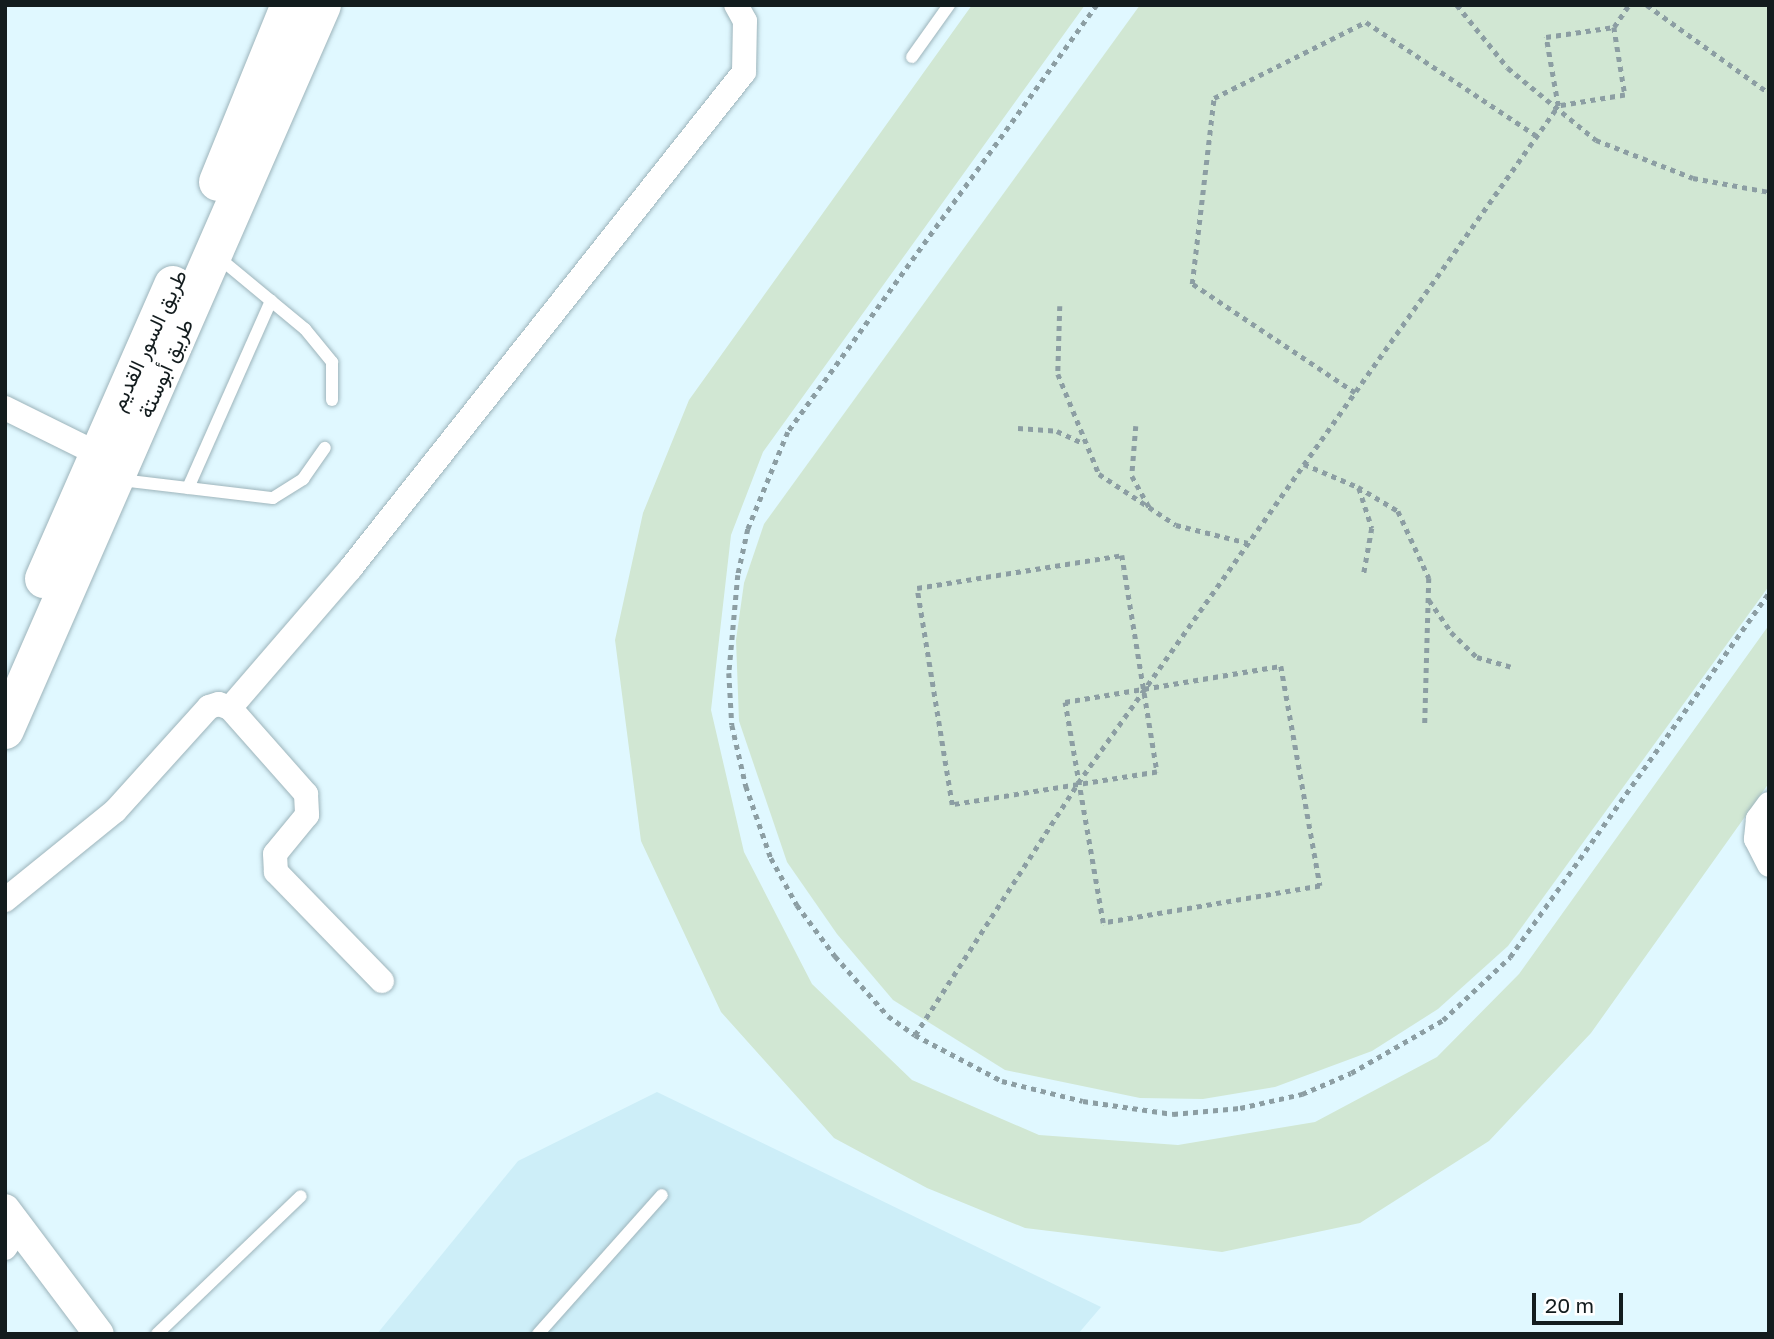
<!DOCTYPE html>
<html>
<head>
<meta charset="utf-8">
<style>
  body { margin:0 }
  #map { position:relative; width:1774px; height:1339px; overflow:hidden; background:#e0f8ff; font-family:"Golos Text",Vazirmatn,sans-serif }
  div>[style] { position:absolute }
  .built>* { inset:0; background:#cdeef8 }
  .green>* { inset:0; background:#d1e7d3 }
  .path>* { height:4.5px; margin-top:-2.25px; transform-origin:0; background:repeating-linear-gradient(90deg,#8c9ea3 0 5px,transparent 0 10px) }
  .roads { filter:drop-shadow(0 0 2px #9db4bb) drop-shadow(0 0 2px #9db4bb) }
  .service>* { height:12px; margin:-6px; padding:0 6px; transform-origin:6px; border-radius:6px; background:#fff }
  .minor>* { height:24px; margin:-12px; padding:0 12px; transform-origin:12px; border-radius:12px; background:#fff }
  .tertiary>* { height:30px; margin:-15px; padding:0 15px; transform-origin:15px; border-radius:15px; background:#fff }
  .primary>* { height:38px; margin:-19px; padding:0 19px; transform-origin:19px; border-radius:19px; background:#fff }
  span { translate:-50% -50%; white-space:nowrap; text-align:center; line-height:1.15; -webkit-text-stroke:7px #fff; paint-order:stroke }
  .street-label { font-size:21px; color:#131c1e }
  .frame { position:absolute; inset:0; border:7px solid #131c1e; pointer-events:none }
  .scale { position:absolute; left:1532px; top:1293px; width:91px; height:32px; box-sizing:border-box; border:4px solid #131c1e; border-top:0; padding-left:9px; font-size:21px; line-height:24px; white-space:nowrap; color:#131c1e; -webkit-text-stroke:5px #fff; paint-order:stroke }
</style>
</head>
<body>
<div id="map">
  <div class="built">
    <i style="clip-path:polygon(657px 1092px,1101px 1307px,1078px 1334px,377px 1334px,518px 1161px)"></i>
  </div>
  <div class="green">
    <i style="clip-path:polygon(972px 5px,1085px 5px,763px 452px,731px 535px,711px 710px,744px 852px,812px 984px,912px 1080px,1039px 1135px,1178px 1145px,1315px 1122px,1437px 1057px,1519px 974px,1769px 625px,1769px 783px,1591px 1033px,1489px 1141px,1360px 1223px,1222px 1252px,1025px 1228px,927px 1188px,834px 1138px,721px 1012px,641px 841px,615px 640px,643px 513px,689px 400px)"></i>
    <i style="clip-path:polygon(1140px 5px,1769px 5px,1769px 586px,1508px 946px,1438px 1009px,1372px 1051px,1275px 1087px,1203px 1099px,1140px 1098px,1005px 1070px,893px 1000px,837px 934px,787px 862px,739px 721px,736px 640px,744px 583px,764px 524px)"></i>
  </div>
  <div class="path">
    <i style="left:1097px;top:5px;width:527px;rotate:125.89deg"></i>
    <i style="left:788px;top:432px;width:105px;rotate:112.4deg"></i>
    <i style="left:748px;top:529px;width:47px;rotate:102.3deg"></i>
    <i style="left:738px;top:575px;width:98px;rotate:95.2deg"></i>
    <i style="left:729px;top:673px;width:52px;rotate:86.7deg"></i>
    <i style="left:732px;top:725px;width:63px;rotate:77.1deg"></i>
    <i style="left:746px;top:786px;width:76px;rotate:70.9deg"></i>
    <i style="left:771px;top:858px;width:54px;rotate:61deg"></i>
    <i style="left:797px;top:905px;width:64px;rotate:53.3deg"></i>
    <i style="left:835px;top:956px;width:80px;rotate:48.5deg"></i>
    <i style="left:888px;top:1016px;width:33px;rotate:35deg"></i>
    <i style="left:915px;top:1035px;width:98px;rotate:27.9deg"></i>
    <i style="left:1002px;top:1081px;width:83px;rotate:13.9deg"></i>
    <i style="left:1083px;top:1101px;width:91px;rotate:8.2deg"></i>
    <i style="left:1173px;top:1114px;width:67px;rotate:-5.1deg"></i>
    <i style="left:1240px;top:1108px;width:64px;rotate:-12.7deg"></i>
    <i style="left:1302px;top:1094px;width:53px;rotate:-23.2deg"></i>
    <i style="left:1351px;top:1073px;width:106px;rotate:-29.9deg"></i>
    <i style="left:1443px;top:1020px;width:92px;rotate:-43.2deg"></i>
    <i style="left:1510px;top:957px;width:448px;rotate:-54.6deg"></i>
    <i style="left:1457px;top:5px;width:81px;rotate:51deg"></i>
    <i style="left:1508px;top:68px;width:114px;rotate:39.3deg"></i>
    <i style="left:1596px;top:140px;width:104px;rotate:21.4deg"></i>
    <i style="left:1693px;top:178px;width:77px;rotate:10.4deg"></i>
    <i style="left:1647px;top:5px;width:150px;rotate:35.8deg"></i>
    <i style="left:1614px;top:27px;width:27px;rotate:-56deg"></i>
    <i style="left:1060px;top:306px;width:68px;rotate:91.7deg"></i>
    <i style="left:1058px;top:374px;width:108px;rotate:67.7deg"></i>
    <i style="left:1099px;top:474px;width:92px;rotate:33.5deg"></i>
    <i style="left:1176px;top:525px;width:74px;rotate:14deg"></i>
    <i style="left:1355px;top:393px;width:196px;rotate:-146.2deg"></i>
    <i style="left:1192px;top:284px;width:187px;rotate:-83.3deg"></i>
    <i style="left:1214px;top:98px;width:170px;rotate:-26.6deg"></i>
    <i style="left:1366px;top:22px;width:206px;rotate:33.7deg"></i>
    <i style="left:1136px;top:426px;width:50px;rotate:94.6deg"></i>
    <i style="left:1132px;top:476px;width:37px;rotate:61deg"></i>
    <i style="left:1018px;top:428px;width:39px;rotate:4deg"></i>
    <i style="left:1057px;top:431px;width:29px;rotate:25deg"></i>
    <i style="left:1304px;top:464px;width:59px;rotate:23.1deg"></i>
    <i style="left:1358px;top:487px;width:47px;rotate:31deg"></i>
    <i style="left:1398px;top:511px;width:74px;rotate:65.2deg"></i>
    <i style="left:1429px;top:578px;width:147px;rotate:91.6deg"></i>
    <i style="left:1359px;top:488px;width:42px;rotate:72deg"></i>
    <i style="left:1372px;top:528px;width:46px;rotate:100.1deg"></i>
    <i style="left:1122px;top:555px;width:220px;rotate:80.8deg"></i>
    <i style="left:1157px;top:772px;width:208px;rotate:170.9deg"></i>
    <i style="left:952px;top:805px;width:220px;rotate:-99.2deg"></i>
    <i style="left:917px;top:588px;width:208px;rotate:-9.1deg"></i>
    <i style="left:1429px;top:600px;width:39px;rotate:55deg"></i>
    <i style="left:1451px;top:632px;width:36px;rotate:44deg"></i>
    <i style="left:1477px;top:657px;width:35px;rotate:16deg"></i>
    <i style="left:1281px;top:666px;width:223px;rotate:79.9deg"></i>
    <i style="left:1320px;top:886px;width:220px;rotate:170.3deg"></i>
    <i style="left:1103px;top:923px;width:224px;rotate:-99.8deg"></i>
    <i style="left:1065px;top:702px;width:219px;rotate:-9.5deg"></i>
    <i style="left:915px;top:1035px;width:300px;rotate:-57.1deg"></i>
    <i style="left:1078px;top:783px;width:830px;rotate:-54.66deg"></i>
    <i style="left:1558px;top:106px;width:70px;rotate:-99.9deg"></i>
    <i style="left:1546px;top:37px;width:69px;rotate:-8.4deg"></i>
    <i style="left:1614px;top:27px;width:69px;rotate:80.8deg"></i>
    <i style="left:1625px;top:95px;width:68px;rotate:170.7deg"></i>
  </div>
  <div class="roads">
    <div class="service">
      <i style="left:912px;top:57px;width:64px;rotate:-54.6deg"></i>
      <i style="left:218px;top:257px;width:113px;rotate:39.6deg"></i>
      <i style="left:305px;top:329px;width:43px;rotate:50.7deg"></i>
      <i style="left:332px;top:362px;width:38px;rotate:90deg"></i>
      <i style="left:121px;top:480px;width:153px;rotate:6.8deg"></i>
      <i style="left:273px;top:498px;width:36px;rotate:-32deg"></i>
      <i style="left:303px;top:479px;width:38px;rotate:-55deg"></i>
      <i style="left:188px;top:488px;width:205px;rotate:-66.1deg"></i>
      <i style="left:157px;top:1334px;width:199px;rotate:-43.8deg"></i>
      <i style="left:538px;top:1334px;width:186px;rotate:-48.3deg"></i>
    </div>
    <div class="minor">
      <i style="left:5px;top:408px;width:102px;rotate:26.3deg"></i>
      <i style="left:230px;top:708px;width:184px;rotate:-49.2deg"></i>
      <i style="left:350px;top:569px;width:634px;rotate:-51.59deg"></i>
      <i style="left:744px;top:72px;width:51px;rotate:-88.9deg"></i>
      <i style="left:745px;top:21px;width:18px;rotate:-119deg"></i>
      <i style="left:1769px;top:804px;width:19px;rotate:126deg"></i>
      <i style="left:1758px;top:819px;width:20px;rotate:96deg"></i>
      <i style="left:1756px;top:839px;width:29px;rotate:63deg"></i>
      <i style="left:5px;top:900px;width:141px;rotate:-39deg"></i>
      <i style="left:115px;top:811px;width:140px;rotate:-47.9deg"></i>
      <i style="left:209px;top:707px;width:10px;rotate:-17deg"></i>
      <i style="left:219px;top:704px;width:12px;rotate:20deg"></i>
      <i style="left:230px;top:708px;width:115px;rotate:48.5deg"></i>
      <i style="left:306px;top:794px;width:21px;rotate:87deg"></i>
      <i style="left:307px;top:815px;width:50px;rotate:129.4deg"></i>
      <i style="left:275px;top:854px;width:18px;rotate:87deg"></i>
      <i style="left:276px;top:872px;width:152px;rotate:45.8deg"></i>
      <i style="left:5px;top:1248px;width:25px;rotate:-56deg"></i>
    </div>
    <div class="tertiary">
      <i style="left:5px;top:1209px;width:156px;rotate:53.1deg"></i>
    </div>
    <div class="primary">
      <i style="left:218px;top:182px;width:191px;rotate:-67.9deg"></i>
      <i style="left:44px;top:579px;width:321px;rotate:-66.3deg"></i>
      <i style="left:5px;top:730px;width:791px;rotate:-66.38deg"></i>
    </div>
  </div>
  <div class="street-label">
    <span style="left:148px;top:340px;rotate:-65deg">طريق السور القديم</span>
    <span style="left:165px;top:368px;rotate:-66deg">طريق أبوستة</span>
  </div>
  <div class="frame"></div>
  <div class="scale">20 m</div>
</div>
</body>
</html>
